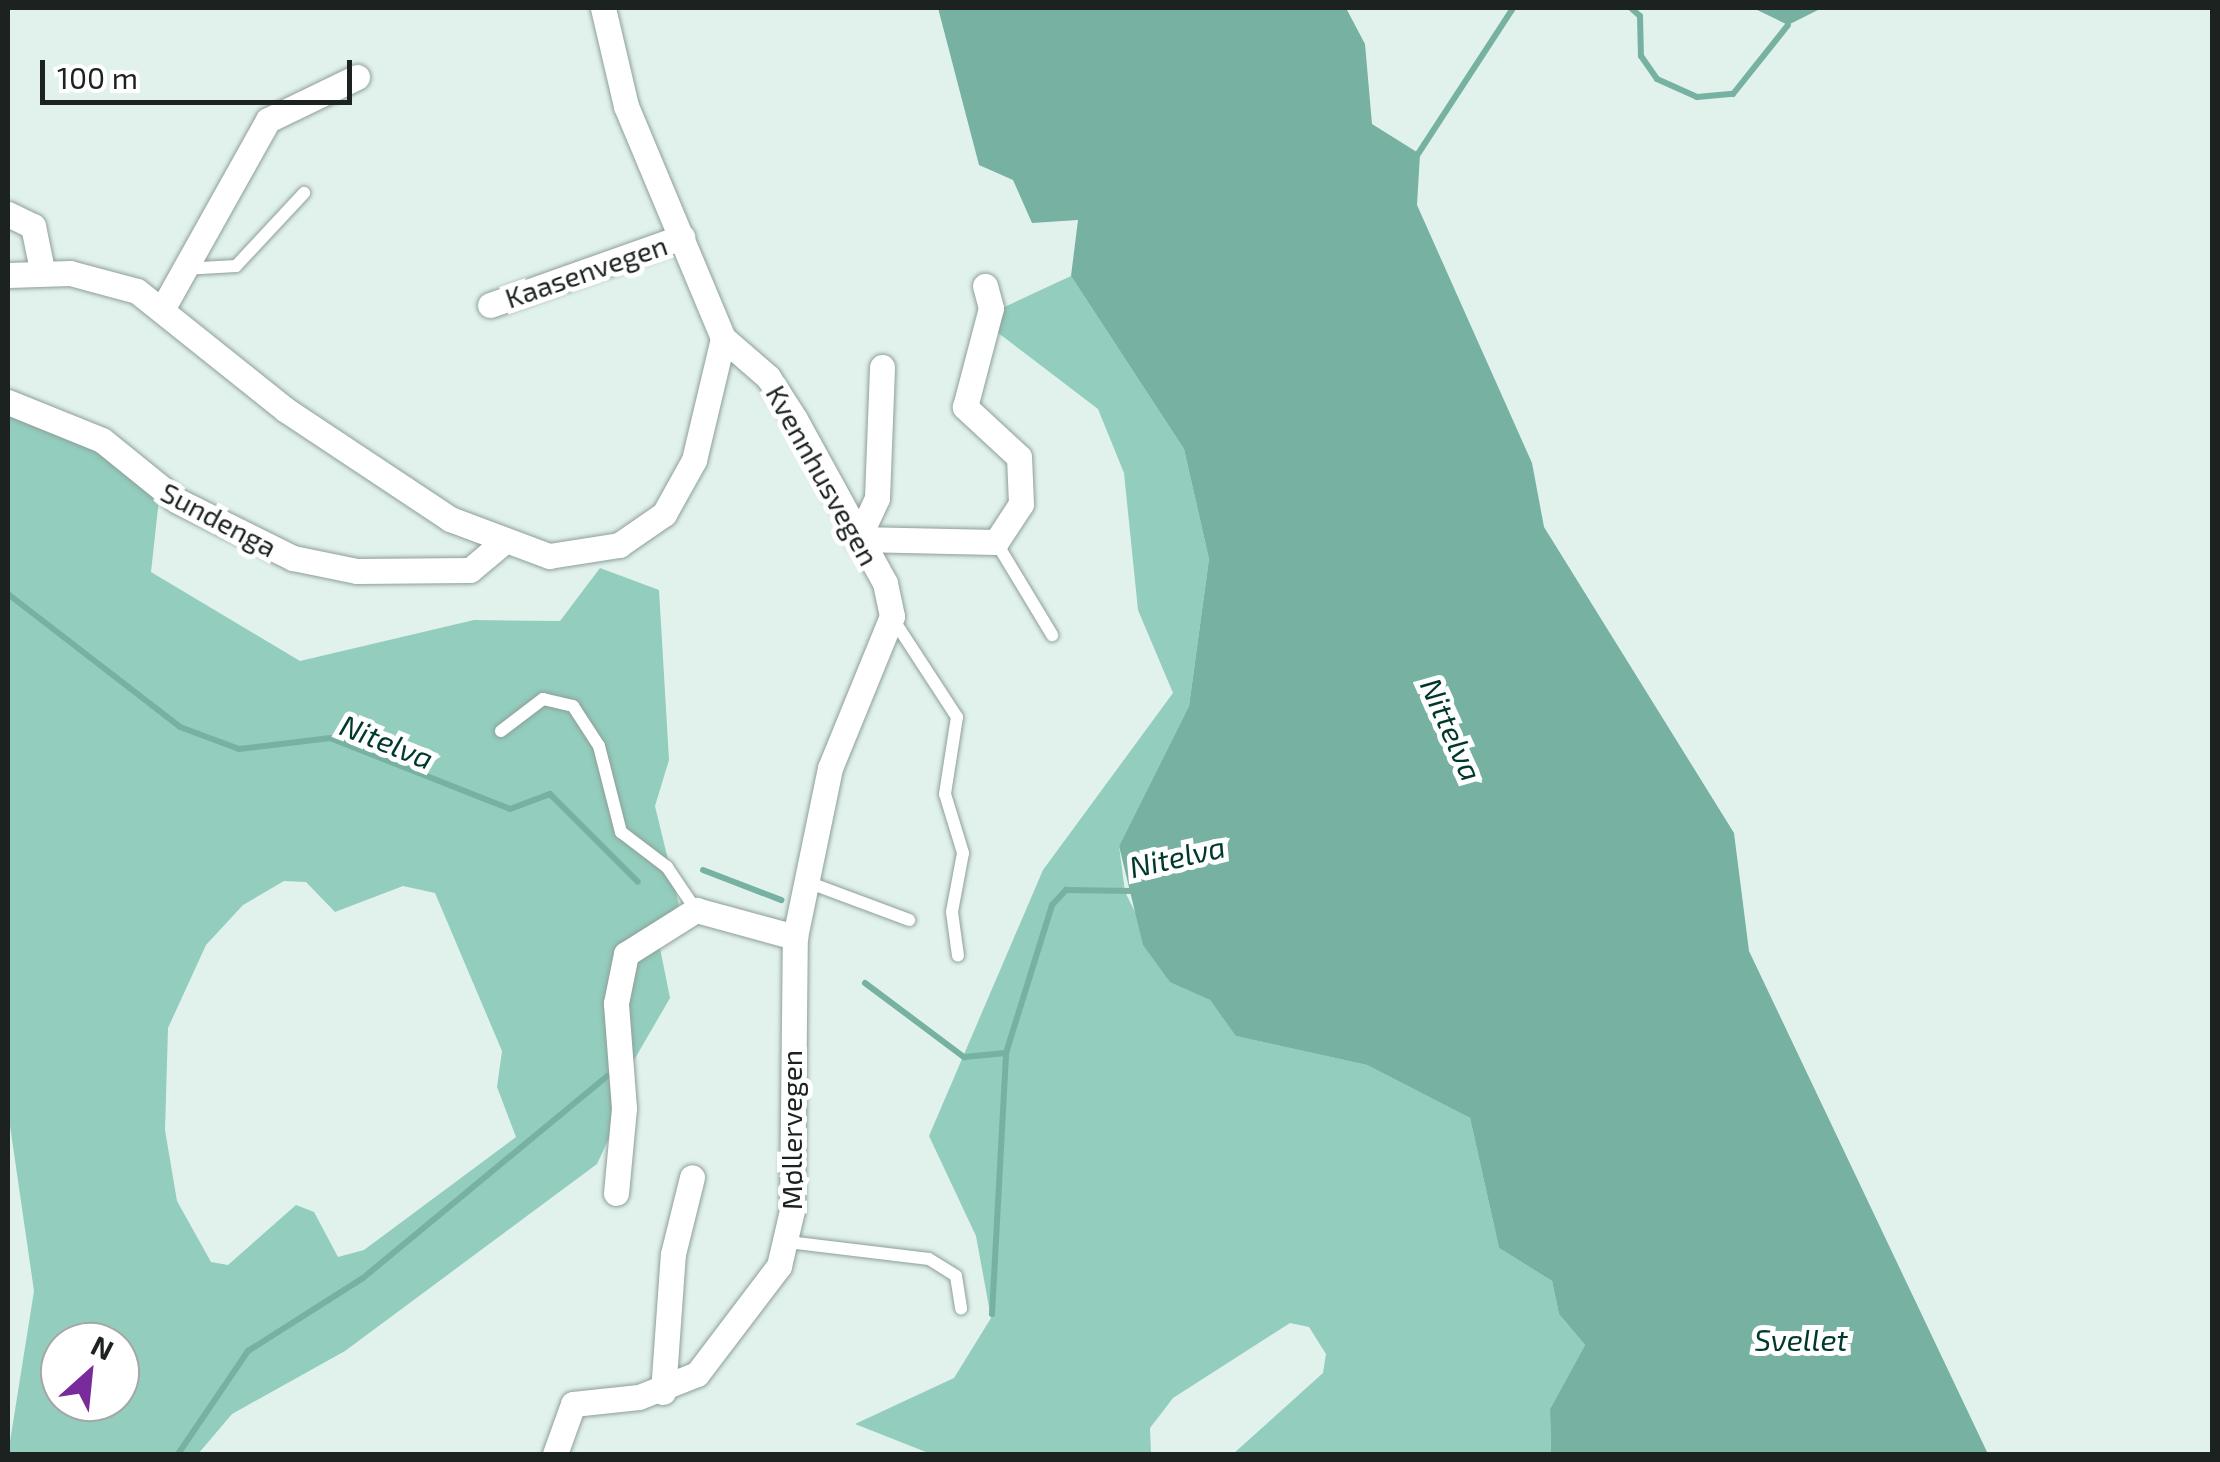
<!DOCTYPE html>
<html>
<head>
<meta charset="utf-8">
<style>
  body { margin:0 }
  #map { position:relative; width:2220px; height:1462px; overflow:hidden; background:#e1f2ed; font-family:"Exo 2",sans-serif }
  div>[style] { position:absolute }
  .forest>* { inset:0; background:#93cdbd }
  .water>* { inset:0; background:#77b1a1 }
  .stream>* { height:6px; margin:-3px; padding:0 3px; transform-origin:3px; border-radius:3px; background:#77b1a1 }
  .roads { filter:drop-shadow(0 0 2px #8e9e99) drop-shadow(0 0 2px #8e9e99) }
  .service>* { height:12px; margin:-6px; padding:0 6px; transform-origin:6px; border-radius:6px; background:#fff }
  .minor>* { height:25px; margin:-12.5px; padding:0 12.5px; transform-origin:12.5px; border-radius:12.5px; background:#fff }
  span { translate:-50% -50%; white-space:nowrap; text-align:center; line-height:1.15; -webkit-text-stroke:10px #fff; paint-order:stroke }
  .street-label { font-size:28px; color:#1c2220 }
  .water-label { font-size:30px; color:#01382e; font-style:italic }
  .frame { position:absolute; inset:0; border:10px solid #1c2220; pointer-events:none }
  .north { position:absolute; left:40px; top:1322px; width:100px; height:100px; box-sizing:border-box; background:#fff; border:2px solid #a4a7a6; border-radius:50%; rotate:27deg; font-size:28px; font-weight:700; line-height:40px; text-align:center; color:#1c2220 }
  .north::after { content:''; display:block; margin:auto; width:35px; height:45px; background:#792b9c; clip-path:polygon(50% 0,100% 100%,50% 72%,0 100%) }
  .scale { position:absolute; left:40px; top:60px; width:312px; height:45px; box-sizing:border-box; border:5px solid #1c2220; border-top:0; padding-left:12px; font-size:30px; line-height:35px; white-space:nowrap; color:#1c2220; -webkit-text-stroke:8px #fff; paint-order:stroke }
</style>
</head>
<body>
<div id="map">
  <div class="forest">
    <i style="clip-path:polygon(1071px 276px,1184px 449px,1209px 559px,1189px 706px,1119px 846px,1125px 892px,1170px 981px,1210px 1000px,1237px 1036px,1367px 1065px,1470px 1118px,1499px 1248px,1552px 1281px,1559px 1314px,1585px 1345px,1550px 1409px,1551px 1454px,1233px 1454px,1323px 1373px,1326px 1354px,1309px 1327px,1290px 1323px,1173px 1398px,1150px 1428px,1151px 1454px,931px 1454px,855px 1424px,954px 1378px,991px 1318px,976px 1236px,929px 1136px,1043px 870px,1173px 693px,1138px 610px,1124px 473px,1098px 409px,997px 332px,1000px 309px)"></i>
    <i style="clip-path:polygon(evenodd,8px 400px,25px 402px,160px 490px,151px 572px,300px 661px,474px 620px,560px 621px,600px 568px,659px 590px,669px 760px,655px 806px,679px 905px,656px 928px,670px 998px,623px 1079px,617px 1121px,597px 1164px,345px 1351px,232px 1414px,198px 1454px,8px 1454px,34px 1291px,8px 1112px,8px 400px,284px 881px,306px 882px,335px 912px,403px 886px,435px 893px,502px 1051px,497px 1087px,516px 1137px,364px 1250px,338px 1257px,314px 1212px,296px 1205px,228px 1265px,211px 1262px,177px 1201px,165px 1130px,168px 1028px,206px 945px,243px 905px,284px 881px,8px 400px,60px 1342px,120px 1342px,120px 1402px,60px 1402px,60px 1342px)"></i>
  </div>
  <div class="water">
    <i style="clip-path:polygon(938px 8px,1346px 8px,1365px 44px,1372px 124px,1420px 154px,1417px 205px,1532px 463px,1544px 527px,1734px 833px,1749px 951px,1988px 1454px,1551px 1454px,1550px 1409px,1585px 1345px,1559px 1314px,1552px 1281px,1499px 1248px,1470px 1118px,1367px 1065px,1236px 1036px,1210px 1000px,1170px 982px,1143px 945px,1119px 846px,1189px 706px,1209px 559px,1184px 449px,1071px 276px,1078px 220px,1032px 223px,1013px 180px,979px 165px)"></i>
    <i style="clip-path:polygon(1753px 8px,1822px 8px,1788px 25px)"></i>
  </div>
  <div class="stream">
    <i style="left:1631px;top:8px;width:12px;rotate:42deg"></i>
    <i style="left:1640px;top:16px;width:40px;rotate:88.6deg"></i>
    <i style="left:1641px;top:56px;width:28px;rotate:55deg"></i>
    <i style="left:1657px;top:79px;width:44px;rotate:24.2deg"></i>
    <i style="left:1697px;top:97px;width:36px;rotate:-5deg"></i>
    <i style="left:1733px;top:94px;width:88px;rotate:-51.4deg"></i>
    <i style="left:1416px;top:157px;width:178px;rotate:-56.9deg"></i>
    <i style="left:8px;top:594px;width:217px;rotate:37.7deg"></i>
    <i style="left:180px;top:727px;width:63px;rotate:20.4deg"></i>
    <i style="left:239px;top:749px;width:92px;rotate:-6.9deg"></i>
    <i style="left:330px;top:738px;width:193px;rotate:21.5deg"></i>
    <i style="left:510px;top:809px;width:43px;rotate:-20.6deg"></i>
    <i style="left:550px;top:794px;width:124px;rotate:45deg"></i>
    <i style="left:703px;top:870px;width:84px;rotate:21deg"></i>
    <i style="left:865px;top:983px;width:124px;rotate:36.8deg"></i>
    <i style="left:964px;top:1057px;width:42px;rotate:-5.4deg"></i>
    <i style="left:1006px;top:1053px;width:155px;rotate:-72.7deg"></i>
    <i style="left:1052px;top:905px;width:21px;rotate:-47deg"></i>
    <i style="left:1066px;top:890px;width:66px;rotate:0.9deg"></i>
    <i style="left:992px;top:1314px;width:261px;rotate:-86.9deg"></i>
    <i style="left:178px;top:1454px;width:125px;rotate:-55.8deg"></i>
    <i style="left:248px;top:1351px;width:136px;rotate:-32.4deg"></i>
    <i style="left:363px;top:1278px;width:317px;rotate:-39.6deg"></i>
  </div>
  <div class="roads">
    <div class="service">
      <i style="left:183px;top:269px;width:53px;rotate:-3.2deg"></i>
      <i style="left:236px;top:266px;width:100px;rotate:-47deg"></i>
      <i style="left:996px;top:542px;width:109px;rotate:58.9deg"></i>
      <i style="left:893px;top:619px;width:117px;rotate:56.9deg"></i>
      <i style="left:957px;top:717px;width:78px;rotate:98.9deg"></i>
      <i style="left:945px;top:794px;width:62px;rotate:73deg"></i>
      <i style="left:963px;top:853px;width:60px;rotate:100.6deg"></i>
      <i style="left:952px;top:912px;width:44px;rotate:82.2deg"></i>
      <i style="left:501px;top:731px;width:53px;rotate:-37.3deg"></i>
      <i style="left:543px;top:699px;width:31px;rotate:13deg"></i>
      <i style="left:573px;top:706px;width:48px;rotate:57deg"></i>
      <i style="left:599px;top:746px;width:89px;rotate:75.7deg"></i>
      <i style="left:621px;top:832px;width:58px;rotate:37.3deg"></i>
      <i style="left:667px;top:867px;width:52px;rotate:56deg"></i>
      <i style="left:810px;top:883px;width:106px;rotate:20.5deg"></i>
      <i style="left:788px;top:1242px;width:142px;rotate:6.9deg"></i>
      <i style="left:929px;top:1259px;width:32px;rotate:32deg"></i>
      <i style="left:956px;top:1276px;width:33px;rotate:81deg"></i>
    </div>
    <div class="minor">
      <i style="left:8px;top:214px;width:28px;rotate:26deg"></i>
      <i style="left:33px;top:226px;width:45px;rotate:78.4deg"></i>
      <i style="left:8px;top:275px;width:62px;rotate:-1.8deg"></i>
      <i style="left:70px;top:273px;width:69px;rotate:15deg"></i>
      <i style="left:137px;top:291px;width:191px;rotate:38.6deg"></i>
      <i style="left:286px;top:410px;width:197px;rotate:33.6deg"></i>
      <i style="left:450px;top:519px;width:106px;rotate:20.5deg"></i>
      <i style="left:549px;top:556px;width:71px;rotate:-8.9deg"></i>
      <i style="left:619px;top:545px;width:55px;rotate:-34.6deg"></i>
      <i style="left:664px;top:514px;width:62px;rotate:-60.9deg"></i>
      <i style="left:694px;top:460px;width:125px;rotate:-76.6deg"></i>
      <i style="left:490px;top:305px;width:204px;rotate:-19.5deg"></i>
      <i style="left:164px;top:306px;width:213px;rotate:-60.8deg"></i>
      <i style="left:268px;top:120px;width:99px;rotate:-25.8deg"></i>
      <i style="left:8px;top:402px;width:101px;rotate:22deg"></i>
      <i style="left:102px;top:440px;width:95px;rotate:39deg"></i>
      <i style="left:176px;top:500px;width:131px;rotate:26.4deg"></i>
      <i style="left:293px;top:558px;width:65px;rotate:11.5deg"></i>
      <i style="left:357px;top:571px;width:113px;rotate:-0.5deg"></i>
      <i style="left:470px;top:570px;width:39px;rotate:-40deg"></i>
      <i style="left:858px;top:539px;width:138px;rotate:1.2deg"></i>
      <i style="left:996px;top:542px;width:45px;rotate:-56.7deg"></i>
      <i style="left:1021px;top:504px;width:47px;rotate:-92.4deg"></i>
      <i style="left:1019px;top:457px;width:74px;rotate:-137.2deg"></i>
      <i style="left:965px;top:407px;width:102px;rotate:-75.3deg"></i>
      <i style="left:991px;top:308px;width:23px;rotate:-105deg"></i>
      <i style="left:858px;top:539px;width:45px;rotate:-65.1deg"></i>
      <i style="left:877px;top:498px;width:131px;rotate:-87.8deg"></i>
      <i style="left:616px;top:1193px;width:85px;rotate:-84.6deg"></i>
      <i style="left:624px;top:1108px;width:105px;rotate:-94.4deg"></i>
      <i style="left:616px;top:1003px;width:50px;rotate:-78.5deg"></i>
      <i style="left:626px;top:954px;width:83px;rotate:-32.2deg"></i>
      <i style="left:696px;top:910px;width:103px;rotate:15.3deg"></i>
      <i style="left:663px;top:1392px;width:138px;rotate:-85.9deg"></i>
      <i style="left:673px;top:1254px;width:79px;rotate:-76.1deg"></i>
      <i style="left:555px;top:1454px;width:53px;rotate:-70.2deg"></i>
      <i style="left:573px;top:1404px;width:66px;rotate:-6.1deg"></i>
      <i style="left:639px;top:1397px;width:62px;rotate:-21.6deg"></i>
      <i style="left:697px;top:1374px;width:136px;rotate:-52.8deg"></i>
      <i style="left:779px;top:1266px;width:57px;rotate:-76.9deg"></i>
      <i style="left:792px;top:1210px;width:273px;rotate:-89.4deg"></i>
      <i style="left:795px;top:937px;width:173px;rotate:-78.3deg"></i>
      <i style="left:830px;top:768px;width:164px;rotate:-67.8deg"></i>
      <i style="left:892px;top:616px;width:34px;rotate:-102deg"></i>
      <i style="left:885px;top:583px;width:187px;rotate:-118.8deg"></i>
      <i style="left:795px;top:419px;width:50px;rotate:-122.7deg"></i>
      <i style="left:768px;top:377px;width:60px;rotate:-139.1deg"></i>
      <i style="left:723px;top:338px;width:251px;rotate:-112.7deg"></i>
      <i style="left:626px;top:106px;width:101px;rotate:-103.2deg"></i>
    </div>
  </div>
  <div class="street-label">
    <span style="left:586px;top:271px;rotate:-19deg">Kaasenvegen</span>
    <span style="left:823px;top:475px;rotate:61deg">Kvennhusvegen</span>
    <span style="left:219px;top:519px;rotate:28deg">Sundenga</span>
    <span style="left:791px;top:1130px;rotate:-90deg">Møllervegen</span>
  </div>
  <div class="water-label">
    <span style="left:1452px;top:729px;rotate:66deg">Nittelva</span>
    <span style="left:387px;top:741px;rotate:22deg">Nitelva</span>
    <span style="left:1177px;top:856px;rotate:-13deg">Nitelva</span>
    <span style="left:1801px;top:1339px">Svellet</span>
  </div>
  <div class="frame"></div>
  <div class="north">N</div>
  <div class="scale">100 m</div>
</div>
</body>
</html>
